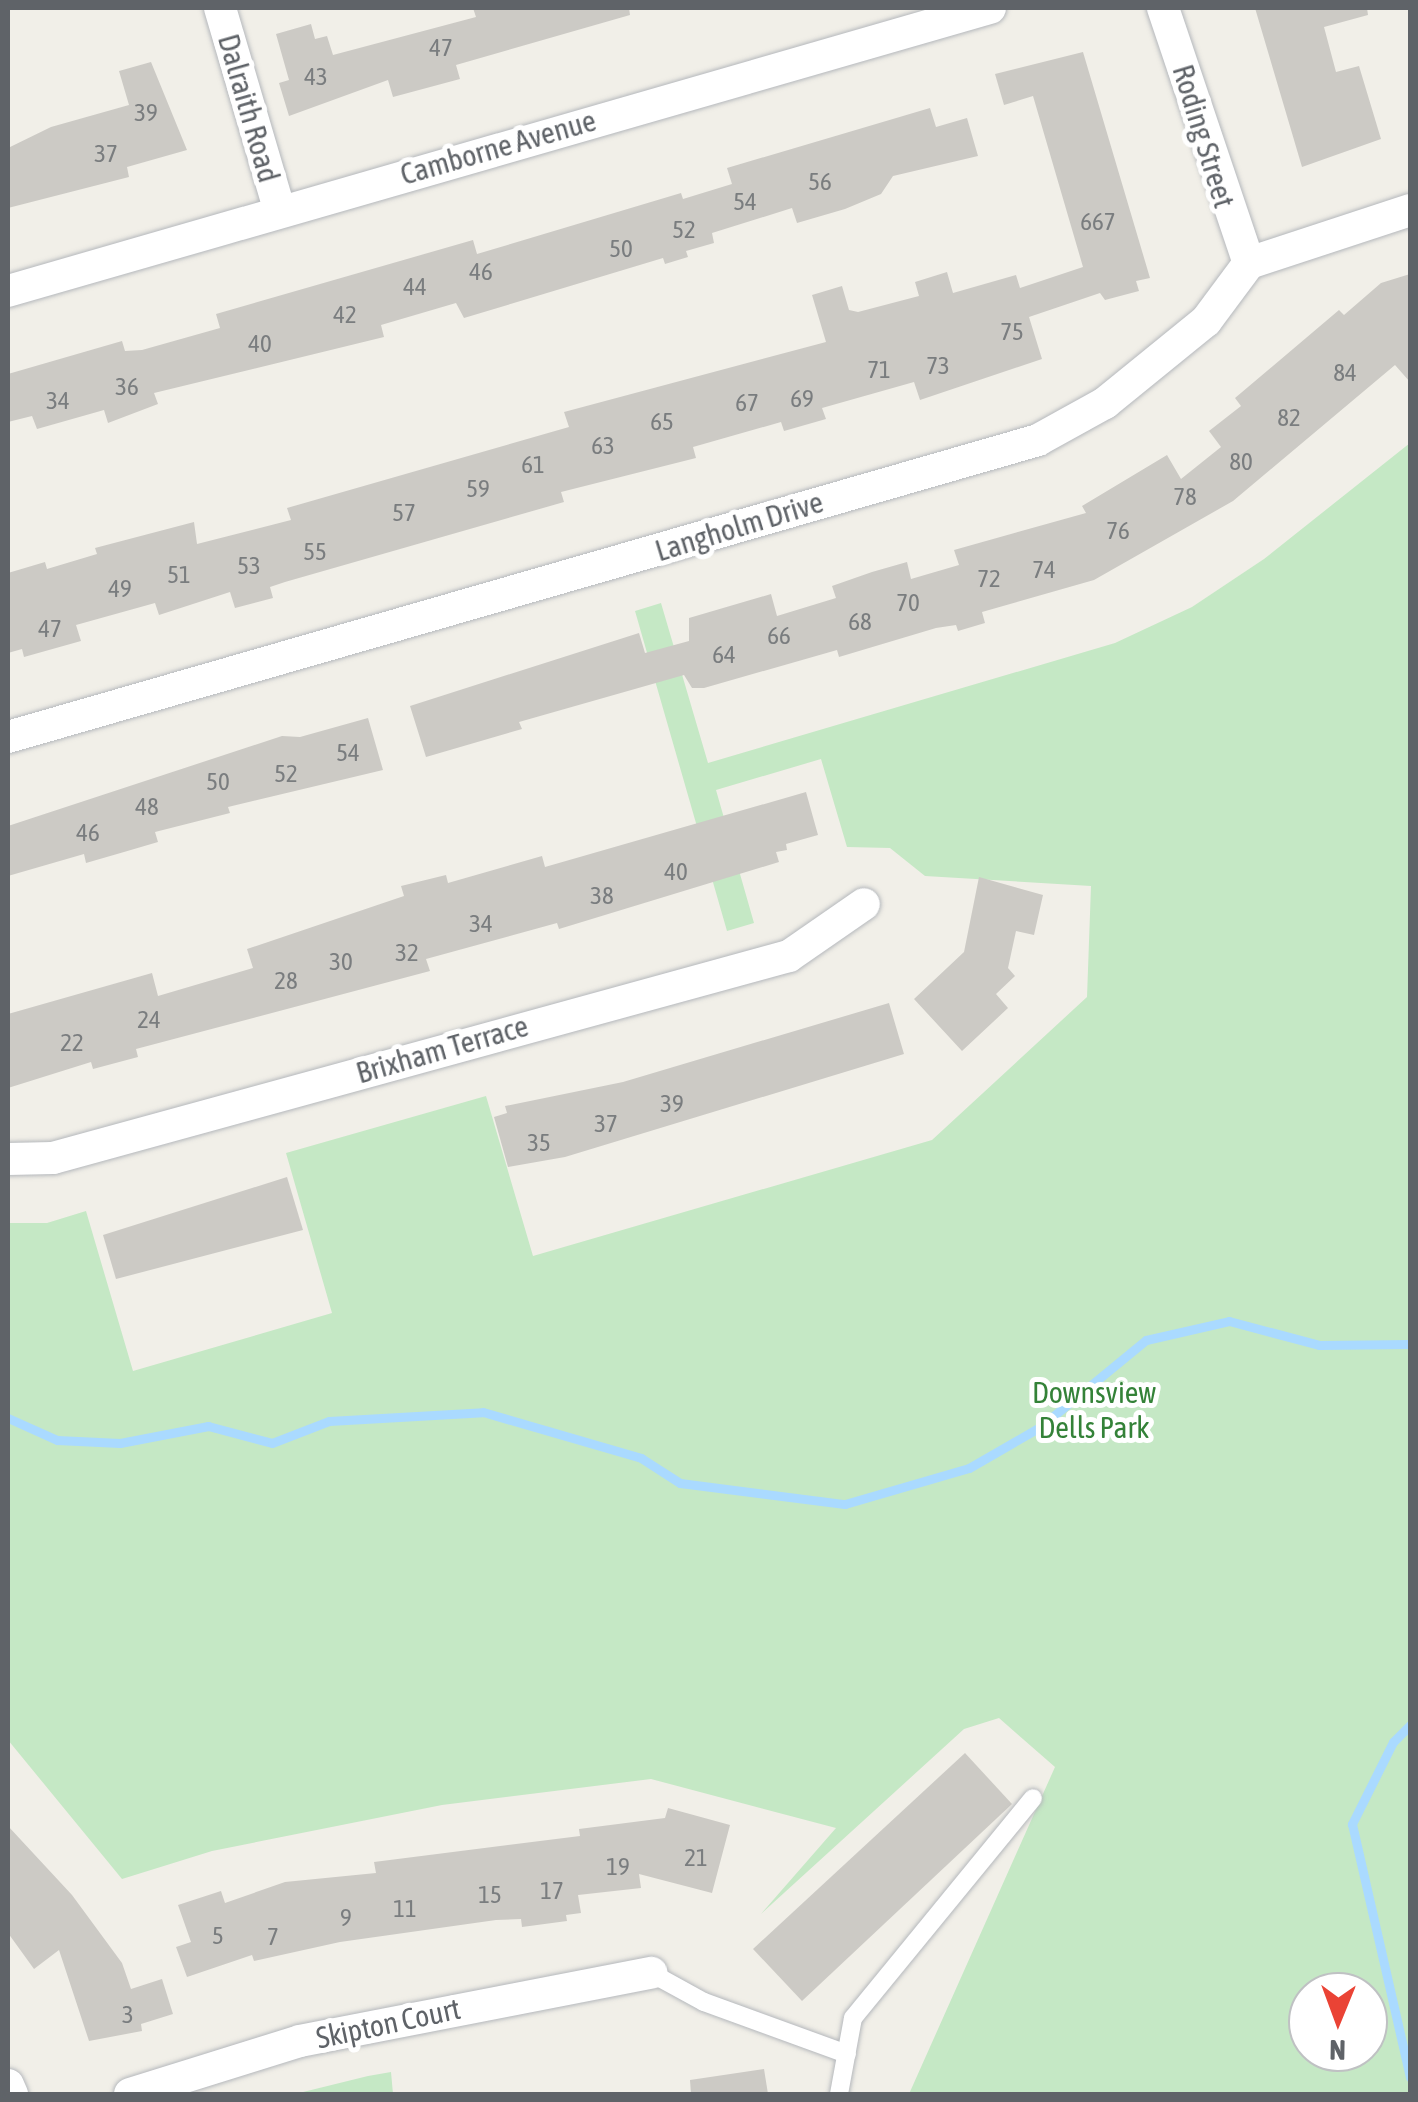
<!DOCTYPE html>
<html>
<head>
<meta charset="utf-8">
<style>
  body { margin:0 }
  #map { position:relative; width:1418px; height:2102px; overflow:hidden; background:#f1efe8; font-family:"Asap Condensed",sans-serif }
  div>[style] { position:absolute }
  .green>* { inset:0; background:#c5e8c5 }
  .stream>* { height:9px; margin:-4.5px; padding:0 4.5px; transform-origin:4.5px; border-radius:4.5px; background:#aadaff }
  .building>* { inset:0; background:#cccac5 }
  .roads { filter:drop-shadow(0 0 2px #b5b8bc) drop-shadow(0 0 2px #b5b8bc) }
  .lane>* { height:18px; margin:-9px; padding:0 9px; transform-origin:9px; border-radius:9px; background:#fff }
  .street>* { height:32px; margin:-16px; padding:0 16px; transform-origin:16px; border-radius:16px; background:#fff }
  span { translate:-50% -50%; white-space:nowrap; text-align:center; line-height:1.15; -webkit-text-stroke:10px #fff; paint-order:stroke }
  .number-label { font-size:25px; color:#7a7d7f }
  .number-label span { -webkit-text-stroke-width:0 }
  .street-label { font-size:30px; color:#5f6368 }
  .park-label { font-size:30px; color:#348238 }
  .frame { position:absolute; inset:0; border:10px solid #5f6368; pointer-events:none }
  .north { position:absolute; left:1288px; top:1972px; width:100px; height:100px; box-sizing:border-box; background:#fff; border:2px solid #bfc1c3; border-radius:50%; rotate:181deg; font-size:28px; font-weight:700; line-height:40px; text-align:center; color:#5f6368 }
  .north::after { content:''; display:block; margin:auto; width:35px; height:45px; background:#ea4335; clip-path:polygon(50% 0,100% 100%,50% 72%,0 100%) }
</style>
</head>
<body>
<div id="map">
  <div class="green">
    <i style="clip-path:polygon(evenodd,1410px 443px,1410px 2094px,909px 2094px,1055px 1767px,999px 1718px,964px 1729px,761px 1914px,836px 1828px,651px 1779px,442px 1805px,212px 1851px,122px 1879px,8px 1740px,8px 1223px,47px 1223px,86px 1211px,133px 1371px,332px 1313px,286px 1153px,486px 1096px,533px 1256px,932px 1140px,1087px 997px,1091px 886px,925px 876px,890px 848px,847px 847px,821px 759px,716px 790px,754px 923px,727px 931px,635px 611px,661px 603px,708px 763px,1115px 643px,1192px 607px,1264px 559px,1410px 443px,1308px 1992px,1368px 1992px,1368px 2052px,1308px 2052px,1308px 1992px)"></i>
    <i style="clip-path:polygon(391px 2072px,393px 2094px,299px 2093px,368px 2076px)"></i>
  </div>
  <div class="stream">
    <i style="left:8px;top:1418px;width:54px;rotate:24.2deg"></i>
    <i style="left:57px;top:1440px;width:63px;rotate:2.7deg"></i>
    <i style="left:120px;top:1443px;width:90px;rotate:-10.9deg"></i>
    <i style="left:208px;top:1426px;width:66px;rotate:14.9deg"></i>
    <i style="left:272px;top:1443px;width:61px;rotate:-21.1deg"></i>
    <i style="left:329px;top:1421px;width:154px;rotate:-3.3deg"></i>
    <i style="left:483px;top:1412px;width:165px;rotate:16.2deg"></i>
    <i style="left:641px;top:1458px;width:46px;rotate:32.7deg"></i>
    <i style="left:680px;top:1483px;width:166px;rotate:7.3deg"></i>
    <i style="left:845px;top:1504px;width:129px;rotate:-16.2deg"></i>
    <i style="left:969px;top:1468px;width:82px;rotate:-30deg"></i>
    <i style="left:1040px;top:1427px;width:137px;rotate:-39.4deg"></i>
    <i style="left:1146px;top:1340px;width:85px;rotate:-12.9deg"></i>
    <i style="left:1229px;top:1321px;width:93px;rotate:14.9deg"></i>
    <i style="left:1319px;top:1345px;width:91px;rotate:-0.6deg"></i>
    <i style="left:1410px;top:1725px;width:24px;rotate:135deg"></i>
    <i style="left:1393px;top:1742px;width:92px;rotate:116.6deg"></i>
    <i style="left:1352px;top:1824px;width:260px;rotate:77.1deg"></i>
  </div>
  <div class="building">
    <i style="clip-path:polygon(473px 8px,629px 8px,630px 15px,456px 65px,460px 79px,393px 97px,388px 80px,289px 116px,279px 83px,289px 80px,276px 34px,311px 24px,315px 39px,327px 36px,333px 55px,476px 17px)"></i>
    <i style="clip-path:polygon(1255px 8px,1367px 8px,1368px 15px,1324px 27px,1336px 72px,1359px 66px,1381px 139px,1302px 167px)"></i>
    <i style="clip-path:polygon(1083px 52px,1150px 278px,1136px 281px,1139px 291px,1105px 300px,1100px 293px,1029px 317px,1042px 359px,920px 400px,914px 382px,822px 408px,826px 419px,784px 431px,781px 422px,693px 447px,696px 458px,561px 492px,564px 502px,285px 582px,270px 587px,273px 598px,235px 608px,230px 592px,159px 615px,155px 603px,76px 625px,81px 641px,24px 657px,22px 649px,8px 653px,8px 573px,45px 562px,47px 569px,97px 554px,95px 548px,194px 522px,197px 544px,291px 520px,287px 508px,569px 427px,564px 412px,826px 342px,812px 295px,842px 286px,849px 310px,858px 312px,919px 296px,915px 282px,947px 272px,953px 293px,1016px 275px,1020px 288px,1083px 267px,1033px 96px,1004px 105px,995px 74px)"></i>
    <i style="clip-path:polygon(151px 62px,187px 150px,127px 167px,129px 177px,8px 208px,8px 148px,51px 127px,129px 105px,119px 71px)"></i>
    <i style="clip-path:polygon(930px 108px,936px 127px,967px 118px,978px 156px,893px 176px,881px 194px,845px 209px,797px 223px,792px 208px,712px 233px,714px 243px,686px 251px,688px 257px,665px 264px,663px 258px,464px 318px,456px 303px,381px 325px,384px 337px,154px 393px,158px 404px,108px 423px,104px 410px,37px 429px,32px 416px,8px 422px,8px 374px,122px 341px,125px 351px,142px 350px,220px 328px,216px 314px,473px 240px,477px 254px,681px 193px,683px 199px,732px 184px,727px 168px)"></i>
    <i style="clip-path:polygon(1410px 274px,1410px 382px,1395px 365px,1233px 501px,1094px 580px,982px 612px,985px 623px,958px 631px,956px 625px,936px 628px,839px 657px,837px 650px,704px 688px,692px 688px,684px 675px,519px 722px,522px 729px,426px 757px,410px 706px,639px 633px,645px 653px,689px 641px,689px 618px,771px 594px,777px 616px,836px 598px,832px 586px,872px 572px,907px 562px,911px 579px,959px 565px,954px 550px,1086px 513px,1082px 506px,1167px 455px,1181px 479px,1221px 447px,1209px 431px,1241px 406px,1235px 398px,1339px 310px,1344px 315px,1381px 283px)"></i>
    <i style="clip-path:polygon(368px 718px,383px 770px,228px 807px,230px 813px,155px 832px,158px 842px,124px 852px,86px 863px,84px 854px,8px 876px,8px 826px,282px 736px,300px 737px)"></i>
    <i style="clip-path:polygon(806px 792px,818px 835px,786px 844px,787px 850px,776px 852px,779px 862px,559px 929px,557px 923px,426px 959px,430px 971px,136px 1049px,138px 1057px,93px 1069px,91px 1062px,8px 1088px,8px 1014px,152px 973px,158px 996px,253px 968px,247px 949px,404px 896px,401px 886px,446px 875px,448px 883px,542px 856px,545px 867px)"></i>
    <i style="clip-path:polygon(979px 877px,1043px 895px,1034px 935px,1016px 931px,1008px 968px,1015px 976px,996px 994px,1008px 1008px,962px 1051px,914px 999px,964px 952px)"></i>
    <i style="clip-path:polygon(889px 1003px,904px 1054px,565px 1157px,508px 1167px,494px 1117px,507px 1113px,505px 1106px,623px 1082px)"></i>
    <i style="clip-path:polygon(287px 1177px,303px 1230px,116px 1279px,103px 1235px)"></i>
    <i style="clip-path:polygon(965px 1753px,1012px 1804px,802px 2001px,753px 1949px)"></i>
    <i style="clip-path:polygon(668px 1808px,730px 1825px,712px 1893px,639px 1874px,641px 1888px,578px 1895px,581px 1913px,566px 1915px,567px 1921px,522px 1927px,521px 1919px,496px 1920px,340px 1942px,254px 1961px,252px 1955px,187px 1977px,176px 1947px,191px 1942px,178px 1905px,221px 1891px,225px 1903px,285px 1882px,376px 1873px,374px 1862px,580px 1836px,579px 1829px,665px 1818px)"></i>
    <i style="clip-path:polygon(8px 1826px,72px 1895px,122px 1963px,131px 1989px,162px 1979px,173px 2014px,141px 2024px,142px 2031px,89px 2041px,59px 1950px,34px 1969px,8px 1933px)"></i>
    <i style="clip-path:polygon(764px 2069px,768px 2094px,691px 2094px,690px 2080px)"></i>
  </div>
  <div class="roads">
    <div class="lane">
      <i style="left:651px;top:1973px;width:60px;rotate:28.7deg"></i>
      <i style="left:704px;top:2002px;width:152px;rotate:20deg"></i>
      <i style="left:839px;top:2094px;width:77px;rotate:-79.6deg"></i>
      <i style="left:853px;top:2018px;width:284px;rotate:-50.7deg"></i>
    </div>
    <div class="street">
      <i style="left:220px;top:8px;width:209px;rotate:73.6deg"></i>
      <i style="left:1163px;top:8px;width:269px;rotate:71.4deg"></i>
      <i style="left:8px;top:291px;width:1022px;rotate:-16.08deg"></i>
      <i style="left:8px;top:737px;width:1072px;rotate:-16.08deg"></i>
      <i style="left:1038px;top:440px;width:77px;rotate:-28.9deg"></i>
      <i style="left:1105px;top:403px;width:130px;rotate:-39.1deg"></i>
      <i style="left:1206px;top:321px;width:72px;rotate:-53.4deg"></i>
      <i style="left:1249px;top:263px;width:169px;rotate:-18.2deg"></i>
      <i style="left:8px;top:1159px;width:45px;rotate:-1.3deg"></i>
      <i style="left:53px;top:1158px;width:763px;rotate:-15.35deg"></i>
      <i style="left:789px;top:956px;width:91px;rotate:-34.7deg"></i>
      <i style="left:8px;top:2085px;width:10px;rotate:66deg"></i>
      <i style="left:130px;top:2094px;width:178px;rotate:-17.3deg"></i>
      <i style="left:300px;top:2041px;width:358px;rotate:-11deg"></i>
    </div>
  </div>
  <div class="number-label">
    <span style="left:441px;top:47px">47</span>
    <span style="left:316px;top:76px">43</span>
    <span style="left:146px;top:112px">39</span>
    <span style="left:106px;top:153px">37</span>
    <span style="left:820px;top:181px">56</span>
    <span style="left:745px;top:201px">54</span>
    <span style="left:1098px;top:221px">667</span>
    <span style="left:684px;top:229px">52</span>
    <span style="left:621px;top:248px">50</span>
    <span style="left:481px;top:271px">46</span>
    <span style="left:415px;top:286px">44</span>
    <span style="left:345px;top:314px">42</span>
    <span style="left:1012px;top:331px">75</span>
    <span style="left:260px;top:343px">40</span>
    <span style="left:938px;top:365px">73</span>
    <span style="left:879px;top:369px">71</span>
    <span style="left:1345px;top:372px">84</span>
    <span style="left:127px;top:386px">36</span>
    <span style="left:802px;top:398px">69</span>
    <span style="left:58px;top:400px">34</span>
    <span style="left:747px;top:402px">67</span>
    <span style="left:1289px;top:417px">82</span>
    <span style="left:662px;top:421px">65</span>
    <span style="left:603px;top:445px">63</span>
    <span style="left:1241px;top:461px">80</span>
    <span style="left:533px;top:464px">61</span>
    <span style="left:478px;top:488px">59</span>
    <span style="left:1185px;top:496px">78</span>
    <span style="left:404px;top:512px">57</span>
    <span style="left:1118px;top:530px">76</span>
    <span style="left:315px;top:551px">55</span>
    <span style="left:249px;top:565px">53</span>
    <span style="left:1044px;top:569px">74</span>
    <span style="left:179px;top:574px">51</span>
    <span style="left:989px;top:578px">72</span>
    <span style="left:120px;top:588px">49</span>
    <span style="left:908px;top:602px">70</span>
    <span style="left:860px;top:621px">68</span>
    <span style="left:50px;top:628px">47</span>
    <span style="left:779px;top:635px">66</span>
    <span style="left:724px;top:654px">64</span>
    <span style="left:348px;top:752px">54</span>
    <span style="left:286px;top:773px">52</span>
    <span style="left:218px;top:781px">50</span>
    <span style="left:147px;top:806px">48</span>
    <span style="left:88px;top:832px">46</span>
    <span style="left:676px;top:871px">40</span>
    <span style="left:602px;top:895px">38</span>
    <span style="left:481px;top:923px">34</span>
    <span style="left:407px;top:952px">32</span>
    <span style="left:341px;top:961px">30</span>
    <span style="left:286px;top:980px">28</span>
    <span style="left:149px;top:1019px">24</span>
    <span style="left:72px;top:1042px">22</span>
    <span style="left:672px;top:1103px">39</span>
    <span style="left:606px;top:1123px">37</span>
    <span style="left:539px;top:1142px">35</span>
    <span style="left:696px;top:1857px">21</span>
    <span style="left:618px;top:1866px">19</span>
    <span style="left:552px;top:1890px">17</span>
    <span style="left:490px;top:1894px">15</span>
    <span style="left:405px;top:1908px">11</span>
    <span style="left:346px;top:1917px">9</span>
    <span style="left:218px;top:1935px">5</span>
    <span style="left:273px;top:1936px">7</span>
    <span style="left:128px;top:2014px">3</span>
  </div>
  <div class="street-label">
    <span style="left:249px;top:108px;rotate:74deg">Dalraith Road</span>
    <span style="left:1204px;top:136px;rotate:73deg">Roding Street</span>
    <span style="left:498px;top:147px;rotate:-16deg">Camborne Avenue</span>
    <span style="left:739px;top:526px;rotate:-17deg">Langholm Drive</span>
    <span style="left:442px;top:1049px;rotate:-16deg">Brixham Terrace</span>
    <span style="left:388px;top:2023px;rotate:-12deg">Skipton Court</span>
  </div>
  <div class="park-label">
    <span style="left:1094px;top:1409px">Downsview<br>Dells Park</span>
  </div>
  <div class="frame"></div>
  <div class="north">N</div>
</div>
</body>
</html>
